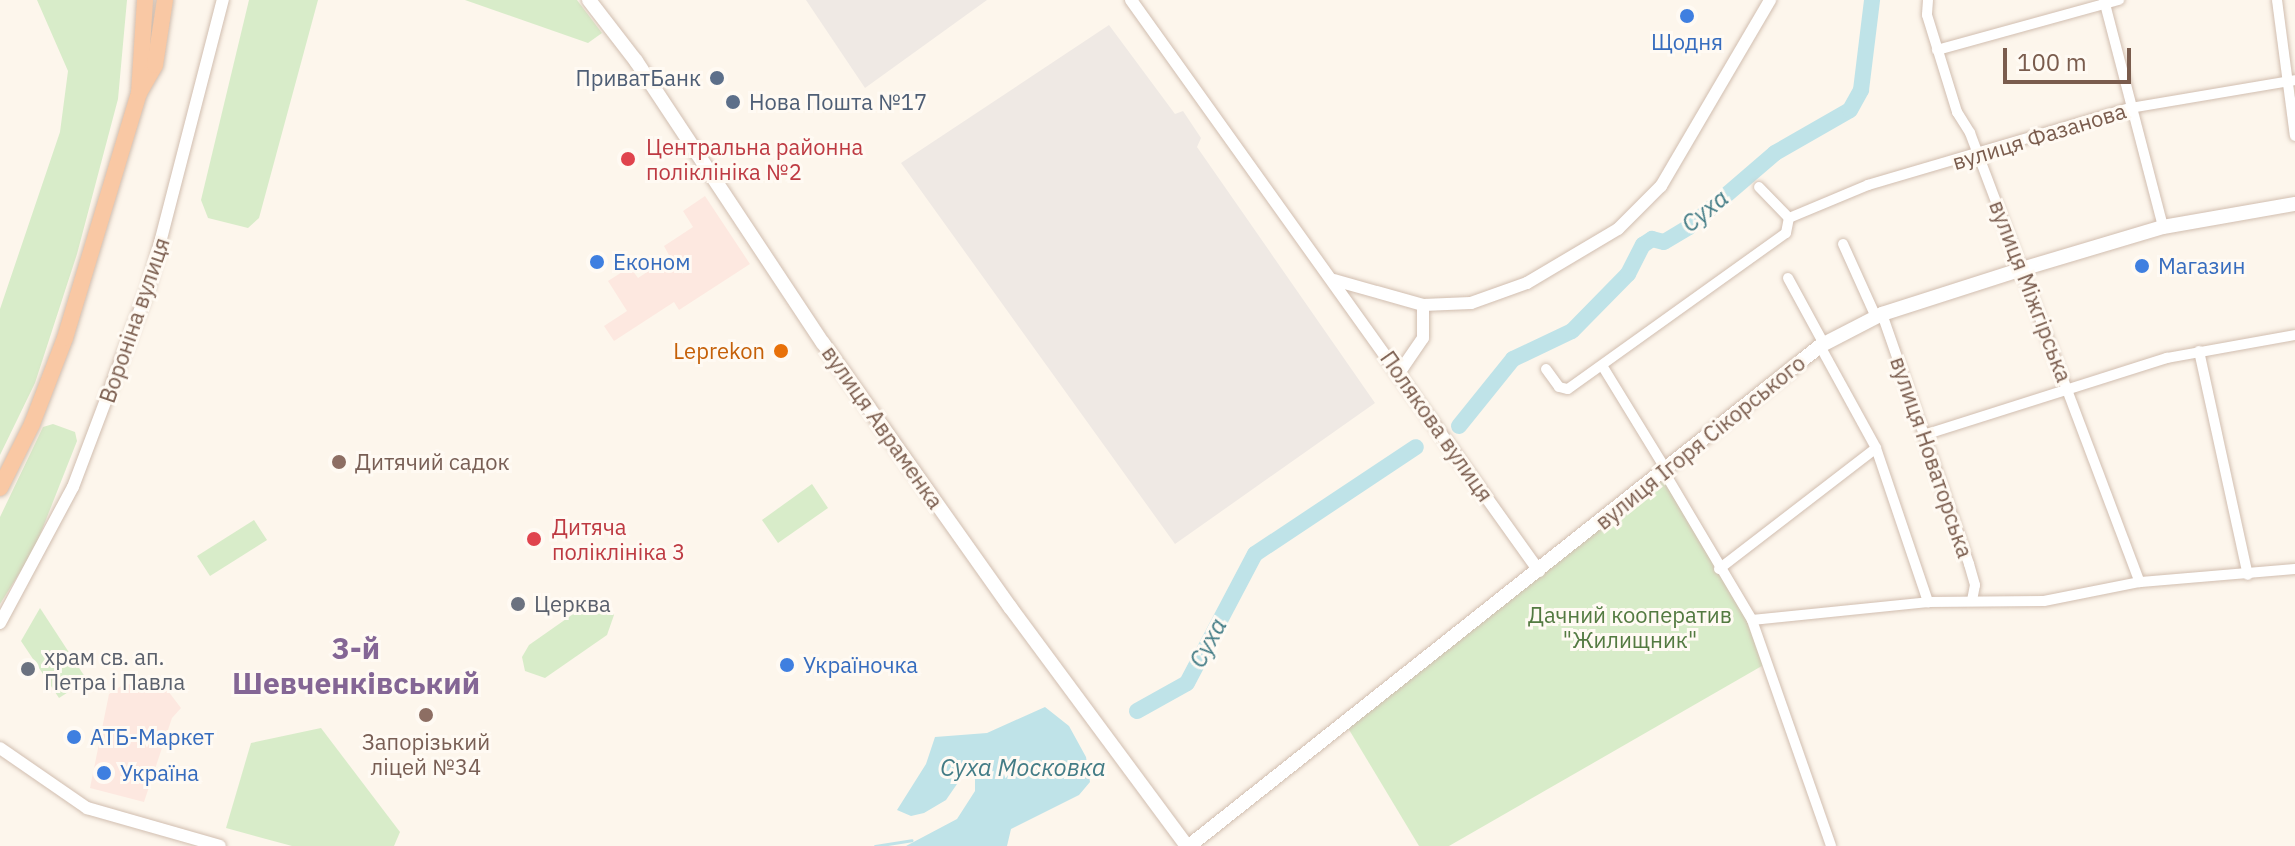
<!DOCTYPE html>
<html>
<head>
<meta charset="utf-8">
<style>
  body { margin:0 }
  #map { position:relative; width:2295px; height:846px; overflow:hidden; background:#fdf6ec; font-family:"IBM Plex Sans",sans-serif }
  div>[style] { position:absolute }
  .commercial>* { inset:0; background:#fde8e0 }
  .industrial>* { inset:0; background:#efe9e4 }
  .green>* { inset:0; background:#d8ecc9 }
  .water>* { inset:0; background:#bfe3e8 }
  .stream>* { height:3px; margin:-1.5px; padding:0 1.5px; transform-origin:1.5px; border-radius:1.5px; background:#bfe3e8 }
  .river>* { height:16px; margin:-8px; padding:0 8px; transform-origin:8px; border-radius:8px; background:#bfe3e8 }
  .roads { filter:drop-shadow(0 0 2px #d1beb0) drop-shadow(0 0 2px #d1beb0) }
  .minor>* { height:10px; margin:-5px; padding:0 5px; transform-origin:5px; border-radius:5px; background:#fff }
  .tertiary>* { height:12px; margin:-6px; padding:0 6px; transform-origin:6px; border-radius:6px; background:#fff }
  .secondary>* { height:14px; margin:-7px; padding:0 7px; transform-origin:7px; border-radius:7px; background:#fff }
  .trunk>* { height:16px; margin:-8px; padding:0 8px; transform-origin:8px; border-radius:8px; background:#f9c8a4 }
  .dots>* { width:22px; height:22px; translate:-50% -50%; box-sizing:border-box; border:4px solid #fffaf3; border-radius:50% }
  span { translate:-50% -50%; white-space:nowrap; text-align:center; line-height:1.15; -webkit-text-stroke:6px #fffaf3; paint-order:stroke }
  .shop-label { font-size:22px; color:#366cbe }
  .left { translate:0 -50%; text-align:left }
  .service-label { font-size:22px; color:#4e5e75 }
  .right { translate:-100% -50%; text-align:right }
  .street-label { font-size:22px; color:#7a5c4d }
  .health-label { font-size:22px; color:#be3a42 }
  .food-label { font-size:22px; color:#c56008 }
  .education-label { font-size:22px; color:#785e54 }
  .worship-label { font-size:22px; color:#5b616d }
  .park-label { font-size:22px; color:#537a41 }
  .water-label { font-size:24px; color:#437c86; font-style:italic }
  .district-label { font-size:30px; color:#846695; font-weight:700 }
  .scale { position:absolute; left:2003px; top:48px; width:128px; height:36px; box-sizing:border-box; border:4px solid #7a5c4d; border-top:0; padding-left:10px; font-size:24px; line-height:28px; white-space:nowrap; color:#7a5c4d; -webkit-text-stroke:6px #fffaf3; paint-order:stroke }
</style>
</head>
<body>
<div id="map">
  <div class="commercial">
    <i style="clip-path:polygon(705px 196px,750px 264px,679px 310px,674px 302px,614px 341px,604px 326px,627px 311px,608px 281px,630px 267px,638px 278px,670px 257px,664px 246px,693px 227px,683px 211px)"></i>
    <i style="clip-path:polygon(124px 684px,165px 687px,181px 708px,172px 718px,144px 802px,90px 788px,109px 694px)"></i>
  </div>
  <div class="industrial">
    <i style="clip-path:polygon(806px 0,987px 0,865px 88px)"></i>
    <i style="clip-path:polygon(1109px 25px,1175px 114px,1183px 111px,1201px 138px,1197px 147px,1375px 403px,1175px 544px,901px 163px)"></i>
  </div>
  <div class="green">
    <i style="clip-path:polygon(37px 0,127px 0,118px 99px,77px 254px,35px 383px,0 455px,0 309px,60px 132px,68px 71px)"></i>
    <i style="clip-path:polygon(249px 0,318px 0,259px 218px,248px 228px,208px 218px,201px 200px)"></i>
    <i style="clip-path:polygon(465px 0,577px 0,602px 33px,588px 43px)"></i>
    <i style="clip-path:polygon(53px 424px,75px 432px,77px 441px,34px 550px,0 604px,0 517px,43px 427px)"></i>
    <i style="clip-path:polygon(1665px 468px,1752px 620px,1767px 663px,1449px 846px,1419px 846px,1345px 723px)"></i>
    <i style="clip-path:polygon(812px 484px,828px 508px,778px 543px,762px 520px)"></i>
    <i style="clip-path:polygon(254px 520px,267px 540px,210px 576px,197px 556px)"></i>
    <i style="clip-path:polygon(599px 601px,614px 615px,607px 635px,545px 678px,525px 671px,522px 657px,529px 645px,586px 605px)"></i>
    <i style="clip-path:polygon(40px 608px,87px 680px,59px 698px,21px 641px)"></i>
    <i style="clip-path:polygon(321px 728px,400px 832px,394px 846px,292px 846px,226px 828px,251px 743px)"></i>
  </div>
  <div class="water">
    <i style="clip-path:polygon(1045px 707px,1069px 726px,1086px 757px,1090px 782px,1079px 795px,1011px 829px,1007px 846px,906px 846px,957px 819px,975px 791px,975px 771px,968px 768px,946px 800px,924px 813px,911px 816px,897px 810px,926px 764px,935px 737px,987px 733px)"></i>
  </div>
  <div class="stream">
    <i style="left:875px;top:846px;width:37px;rotate:-9deg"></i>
  </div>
  <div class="river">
    <i style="left:1459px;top:426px;width:86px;rotate:-51.1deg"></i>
    <i style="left:1513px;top:359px;width:65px;rotate:-25.4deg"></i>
    <i style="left:1572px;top:331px;width:80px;rotate:-45.5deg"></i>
    <i style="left:1628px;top:274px;width:33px;rotate:-63deg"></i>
    <i style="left:1643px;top:245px;width:11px;rotate:-34deg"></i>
    <i style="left:1652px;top:239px;width:12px;rotate:14deg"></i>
    <i style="left:1664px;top:242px;width:29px;rotate:-31deg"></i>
    <i style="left:1689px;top:227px;width:113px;rotate:-40.7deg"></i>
    <i style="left:1775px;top:153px;width:86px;rotate:-29.8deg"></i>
    <i style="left:1850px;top:110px;width:23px;rotate:-61deg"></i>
    <i style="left:1861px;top:90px;width:91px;rotate:-83deg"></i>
    <i style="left:1137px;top:711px;width:57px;rotate:-29.2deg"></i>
    <i style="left:1187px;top:683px;width:146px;rotate:-62.2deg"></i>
    <i style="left:1255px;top:554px;width:193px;rotate:-33.6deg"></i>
  </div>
  <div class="roads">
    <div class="minor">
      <i style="left:1928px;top:0;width:15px;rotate:94deg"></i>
      <i style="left:1927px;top:15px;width:102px;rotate:72.8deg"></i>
      <i style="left:1957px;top:112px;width:25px;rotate:58deg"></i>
      <i style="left:1970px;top:133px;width:480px;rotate:69.3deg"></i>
      <i style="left:2104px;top:0;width:235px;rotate:75.4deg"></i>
      <i style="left:2277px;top:0;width:137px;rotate:82.5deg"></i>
      <i style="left:1937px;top:50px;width:189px;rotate:-15.4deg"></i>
      <i style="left:1789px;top:218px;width:86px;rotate:-22.7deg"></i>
      <i style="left:1868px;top:185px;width:273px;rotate:-16.4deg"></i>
      <i style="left:2130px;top:108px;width:167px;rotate:-9.6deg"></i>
      <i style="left:1843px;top:244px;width:80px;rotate:65.7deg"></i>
      <i style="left:1788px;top:278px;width:75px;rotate:61.4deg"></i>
      <i style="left:1882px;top:314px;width:265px;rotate:70.8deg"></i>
      <i style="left:1969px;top:564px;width:22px;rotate:74deg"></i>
      <i style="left:1975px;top:585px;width:15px;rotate:101deg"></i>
      <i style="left:1820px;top:346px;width:116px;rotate:61.2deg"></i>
      <i style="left:1876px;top:448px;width:163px;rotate:71.3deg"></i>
      <i style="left:2199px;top:351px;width:229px;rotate:77.7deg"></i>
      <i style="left:1603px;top:367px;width:119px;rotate:58.5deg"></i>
      <i style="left:1546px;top:369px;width:22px;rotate:54deg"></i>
      <i style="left:1559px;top:387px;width:9px;rotate:13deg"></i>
      <i style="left:1568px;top:389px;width:268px;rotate:-35.6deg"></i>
      <i style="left:1786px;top:233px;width:15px;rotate:-79deg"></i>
      <i style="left:1789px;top:218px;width:43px;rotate:-134.1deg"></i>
      <i style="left:1924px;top:435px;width:255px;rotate:-17.6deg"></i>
      <i style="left:2167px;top:358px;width:130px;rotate:-10.2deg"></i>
      <i style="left:1663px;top:470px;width:174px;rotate:59.3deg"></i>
      <i style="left:1752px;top:620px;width:239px;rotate:70.7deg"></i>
      <i style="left:1719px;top:569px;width:198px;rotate:-37.6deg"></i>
      <i style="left:1752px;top:620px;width:177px;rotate:-5.8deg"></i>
      <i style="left:1928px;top:602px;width:116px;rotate:-0.5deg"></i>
      <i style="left:2044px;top:601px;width:98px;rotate:-11.2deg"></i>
      <i style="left:2140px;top:582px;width:156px;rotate:-4.8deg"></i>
    </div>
    <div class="tertiary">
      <i style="left:1131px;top:0;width:702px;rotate:54.45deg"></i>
      <i style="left:1334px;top:280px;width:92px;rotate:15.7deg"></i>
      <i style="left:1399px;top:373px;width:42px;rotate:-55.6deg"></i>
      <i style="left:1423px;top:338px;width:33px;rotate:-90deg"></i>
      <i style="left:1423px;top:305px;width:48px;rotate:-2.4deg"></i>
      <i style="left:1471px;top:303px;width:59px;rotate:-19.7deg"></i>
      <i style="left:1527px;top:283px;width:106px;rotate:-30.7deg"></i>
      <i style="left:1618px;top:229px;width:61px;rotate:-45deg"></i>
      <i style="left:1661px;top:186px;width:216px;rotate:-59.6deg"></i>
      <i style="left:0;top:623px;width:154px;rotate:-61.8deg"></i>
      <i style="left:73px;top:487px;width:212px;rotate:-69.3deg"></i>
      <i style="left:148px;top:289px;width:299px;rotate:-75.5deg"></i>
      <i style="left:0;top:748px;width:106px;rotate:34.6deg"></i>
      <i style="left:87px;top:808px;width:138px;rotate:15.9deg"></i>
    </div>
    <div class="secondary">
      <i style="left:589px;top:0;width:77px;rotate:52.4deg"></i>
      <i style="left:636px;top:61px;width:338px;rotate:56.5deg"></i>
      <i style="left:823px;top:343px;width:324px;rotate:54.7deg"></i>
      <i style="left:1010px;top:607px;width:297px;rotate:53.5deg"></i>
      <i style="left:1189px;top:846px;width:805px;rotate:-38.39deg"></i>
      <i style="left:1820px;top:346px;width:70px;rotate:-27.3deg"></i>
      <i style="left:1882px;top:314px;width:147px;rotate:-17.8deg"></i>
      <i style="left:2022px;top:269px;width:147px;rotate:-16.6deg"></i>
      <i style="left:2163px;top:227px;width:134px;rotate:-9.9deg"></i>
    </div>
    <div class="trunk">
      <i style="left:139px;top:93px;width:93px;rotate:-86.3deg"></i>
      <i style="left:0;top:488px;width:72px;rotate:-63.4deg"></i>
      <i style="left:32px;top:424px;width:92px;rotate:-69deg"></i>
      <i style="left:65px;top:338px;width:256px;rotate:-73.2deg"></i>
      <i style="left:139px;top:93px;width:32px;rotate:-60deg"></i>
      <i style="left:155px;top:65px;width:66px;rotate:-81.3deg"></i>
    </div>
  </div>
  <div class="dots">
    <i style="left:1687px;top:16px;background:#3f7fe0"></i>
    <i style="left:717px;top:78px;background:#5c6f8a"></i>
    <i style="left:733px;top:102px;background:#5c6f8a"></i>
    <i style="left:628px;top:159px;background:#e0444e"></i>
    <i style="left:597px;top:262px;background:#3f7fe0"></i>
    <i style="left:2142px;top:266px;background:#3f7fe0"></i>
    <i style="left:781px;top:351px;background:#e8710a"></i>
    <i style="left:339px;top:462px;background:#8d6e63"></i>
    <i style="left:534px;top:539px;background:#e0444e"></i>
    <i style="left:518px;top:604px;background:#6b7280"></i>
    <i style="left:787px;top:665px;background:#3f7fe0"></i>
    <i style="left:28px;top:669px;background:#6b7280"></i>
    <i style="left:426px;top:715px;background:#8d6e63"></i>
    <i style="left:74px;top:737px;background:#3f7fe0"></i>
    <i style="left:104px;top:773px;background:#3f7fe0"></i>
  </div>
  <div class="shop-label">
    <span style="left:1687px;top:42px">Щодня</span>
    <span class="left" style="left:613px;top:262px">Економ</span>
    <span class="left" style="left:2158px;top:266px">Магазин</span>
    <span class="left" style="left:803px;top:665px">Україночка</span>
    <span class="left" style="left:90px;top:737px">АТБ-Маркет</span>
    <span class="left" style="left:120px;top:773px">Україна</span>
  </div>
  <div class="service-label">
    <span class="right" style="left:701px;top:78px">ПриватБанк</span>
    <span class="left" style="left:749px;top:102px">Нова Пошта №17</span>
  </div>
  <div class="street-label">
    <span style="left:2039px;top:136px;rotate:-17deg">вулиця Фазанова</span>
    <span style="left:2031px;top:291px;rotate:69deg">вулиця Міжгірська</span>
    <span style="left:134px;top:320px;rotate:-71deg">Вороніна вулиця</span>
    <span style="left:1437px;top:426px;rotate:55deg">Полякова вулиця</span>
    <span style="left:883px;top:427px;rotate:55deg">вулиця Авраменка</span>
    <span style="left:1700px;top:442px;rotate:-39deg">вулиця Ігоря Сікорського</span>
    <span style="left:1932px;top:457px;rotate:71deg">вулиця Новаторська</span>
  </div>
  <div class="health-label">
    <span class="left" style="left:646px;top:159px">Центральна районна<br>поліклініка №2</span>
    <span class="left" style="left:552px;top:539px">Дитяча<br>поліклініка 3</span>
  </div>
  <div class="food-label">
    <span class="right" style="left:765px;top:351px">Leprekon</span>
  </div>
  <div class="education-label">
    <span class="left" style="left:355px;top:462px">Дитячий садок</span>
    <span style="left:426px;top:754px">Запорізький<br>ліцей №34</span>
  </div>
  <div class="worship-label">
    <span class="left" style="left:534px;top:604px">Церква</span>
    <span class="left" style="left:44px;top:669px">храм св. ап.<br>Петра і Павла</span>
  </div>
  <div class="park-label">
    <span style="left:1630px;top:627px">Дачний кооператив<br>"Жилищник"</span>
  </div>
  <div class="water-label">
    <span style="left:1705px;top:211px;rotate:-39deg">Суха</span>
    <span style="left:1208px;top:643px;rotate:-62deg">Суха</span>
    <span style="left:1023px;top:768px">Суха Московка</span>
  </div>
  <div class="district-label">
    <span style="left:356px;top:665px">3-й<br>Шевченківський</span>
  </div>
  <div class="scale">100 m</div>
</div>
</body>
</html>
